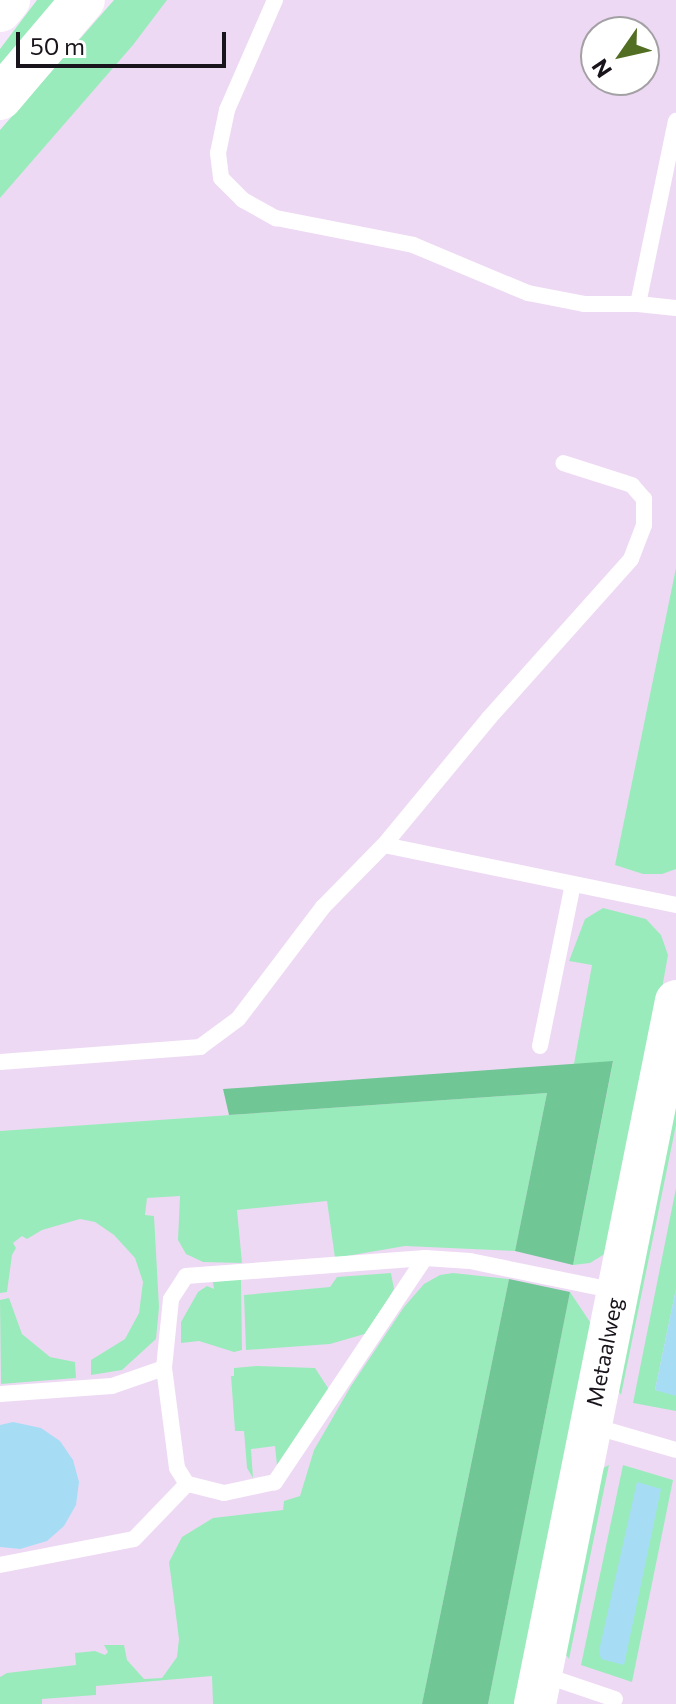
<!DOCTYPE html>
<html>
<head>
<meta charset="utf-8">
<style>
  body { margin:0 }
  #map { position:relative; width:676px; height:1704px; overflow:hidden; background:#f6e6fb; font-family:Commissioner,sans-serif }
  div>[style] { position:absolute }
  .built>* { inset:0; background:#eed9f4 }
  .green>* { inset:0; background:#9aebbb }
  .forest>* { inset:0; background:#71c696 }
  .water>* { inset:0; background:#a6ddf5 }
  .service>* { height:16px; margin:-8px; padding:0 8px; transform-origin:8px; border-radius:8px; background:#fff }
  .tertiary>* { height:42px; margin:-21px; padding:0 21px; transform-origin:21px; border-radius:21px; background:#fff }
  .motorway>* { height:44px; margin:-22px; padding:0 22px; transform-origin:22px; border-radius:22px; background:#fff }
  span { translate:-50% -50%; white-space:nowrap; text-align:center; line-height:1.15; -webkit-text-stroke:7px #fff; paint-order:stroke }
  .street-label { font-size:22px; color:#19131b }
  .north { position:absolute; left:580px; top:16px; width:80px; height:80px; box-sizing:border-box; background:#fff; border:2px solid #a3a1a4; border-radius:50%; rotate:236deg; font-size:22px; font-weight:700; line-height:32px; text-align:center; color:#19131b }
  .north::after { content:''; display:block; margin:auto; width:28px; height:36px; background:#516e23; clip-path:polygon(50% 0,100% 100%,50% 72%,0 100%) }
  .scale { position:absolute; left:16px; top:32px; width:210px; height:36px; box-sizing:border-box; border:4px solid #19131b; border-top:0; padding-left:10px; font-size:24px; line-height:28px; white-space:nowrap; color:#19131b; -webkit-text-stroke:6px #fff; paint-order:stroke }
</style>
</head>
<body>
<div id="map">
  <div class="built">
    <i style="clip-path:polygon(evenodd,158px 0,676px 0,676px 1704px,0 1704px,0 172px,158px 0,596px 32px,644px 32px,644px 80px,596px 80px,596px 32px)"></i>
  </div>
  <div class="green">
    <i style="clip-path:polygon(37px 0,75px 0,0 84px,0 49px)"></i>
    <i style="clip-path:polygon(114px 0,167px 0,133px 45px,0 198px,0 130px)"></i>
    <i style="clip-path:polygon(676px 568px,676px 869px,662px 874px,643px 874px,615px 865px)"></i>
    <i style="clip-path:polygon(603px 908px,646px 919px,661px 935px,668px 955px,616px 1247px,590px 1263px,573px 1265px,613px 1062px,574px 1064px,592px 965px,569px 961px,585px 919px)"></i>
    <i style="clip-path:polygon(676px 1070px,676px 1125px,621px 1395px,613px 1382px)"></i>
    <i style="clip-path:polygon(547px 1093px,515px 1251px,405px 1246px,335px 1258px,327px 1201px,237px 1210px,242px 1263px,203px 1262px,186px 1254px,178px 1240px,180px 1196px,147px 1198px,145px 1215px,154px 1216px,159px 1307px,156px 1339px,122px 1370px,91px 1375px,91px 1360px,125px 1339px,139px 1313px,143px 1282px,135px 1258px,114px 1235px,95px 1222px,80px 1219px,42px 1230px,27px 1239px,22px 1236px,13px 1243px,16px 1248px,12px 1255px,7px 1292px,0 1293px,0 1131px)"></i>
    <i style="clip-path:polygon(676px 1188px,676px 1289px,655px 1390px,676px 1394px,676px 1411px,633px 1403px)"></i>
    <i style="clip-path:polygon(391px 1273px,394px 1289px,368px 1333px,330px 1344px,246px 1350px,244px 1295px,330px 1287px,337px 1277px)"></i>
    <i style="clip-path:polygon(453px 1273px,509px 1279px,422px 1704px,213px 1704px,212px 1676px,96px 1686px,96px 1695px,42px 1699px,42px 1704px,0 1704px,0 1677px,7px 1673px,76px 1665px,75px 1653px,95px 1651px,105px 1655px,108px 1652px,104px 1645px,124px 1645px,127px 1660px,144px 1679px,162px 1678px,177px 1657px,179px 1639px,169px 1562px,182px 1537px,213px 1518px,283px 1510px,284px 1501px,300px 1496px,314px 1450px,351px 1386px,404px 1307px,424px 1284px,440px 1275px)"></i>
    <i style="clip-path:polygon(241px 1279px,242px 1350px,234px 1352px,199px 1341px,181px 1343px,181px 1322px,198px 1292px,207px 1286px,214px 1289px,213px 1282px)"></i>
    <i style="clip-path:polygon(570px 1292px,598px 1334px,521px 1704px,488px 1704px)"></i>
    <i style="clip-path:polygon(9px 1298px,22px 1334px,50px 1357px,75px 1362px,76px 1378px,1px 1384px,0 1300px)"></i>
    <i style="clip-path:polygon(257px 1366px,315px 1368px,330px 1391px,277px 1466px,275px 1446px,251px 1449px,253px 1478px,247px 1468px,244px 1431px,235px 1431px,231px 1376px,234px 1376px,234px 1368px)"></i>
    <i style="clip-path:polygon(609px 1465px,569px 1659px,564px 1652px,594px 1473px)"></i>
    <i style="clip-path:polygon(623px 1465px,673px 1480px,632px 1682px,581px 1665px)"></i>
  </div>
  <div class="forest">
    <i style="clip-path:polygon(613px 1061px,573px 1265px,515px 1251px,547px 1093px,229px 1115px,223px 1089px)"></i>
    <i style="clip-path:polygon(509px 1279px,570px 1292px,488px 1704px,422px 1704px)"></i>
  </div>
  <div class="water">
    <i style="clip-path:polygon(676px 1289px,676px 1396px,655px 1390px)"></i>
    <i style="clip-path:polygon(13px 1422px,41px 1428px,60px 1441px,73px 1460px,79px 1482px,76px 1505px,64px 1526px,47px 1541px,20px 1549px,0 1547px,0 1425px)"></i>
    <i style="clip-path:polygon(637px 1482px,661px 1489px,624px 1665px,601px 1659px,599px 1651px)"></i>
  </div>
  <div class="service">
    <i style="left:275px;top:0;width:120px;rotate:113.6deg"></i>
    <i style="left:227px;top:110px;width:44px;rotate:101.8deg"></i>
    <i style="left:218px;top:153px;width:25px;rotate:83deg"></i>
    <i style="left:221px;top:178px;width:31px;rotate:45deg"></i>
    <i style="left:243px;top:200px;width:38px;rotate:29deg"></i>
    <i style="left:276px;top:218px;width:140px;rotate:11.1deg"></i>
    <i style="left:413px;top:245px;width:125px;rotate:22.7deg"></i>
    <i style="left:528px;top:293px;width:57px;rotate:11.1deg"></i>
    <i style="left:584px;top:304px;width:54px"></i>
    <i style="left:638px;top:304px;width:38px;rotate:6deg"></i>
    <i style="left:638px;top:304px;width:187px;rotate:-78.3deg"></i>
    <i style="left:384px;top:845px;width:298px;rotate:11.6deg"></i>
    <i style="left:540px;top:1046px;width:165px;rotate:-78.5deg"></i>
    <i style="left:0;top:1062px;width:201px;rotate:-4.3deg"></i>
    <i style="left:200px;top:1047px;width:47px;rotate:-36.4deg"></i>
    <i style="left:238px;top:1019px;width:141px;rotate:-52.8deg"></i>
    <i style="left:323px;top:907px;width:87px;rotate:-45.5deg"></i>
    <i style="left:384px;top:845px;width:165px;rotate:-50.4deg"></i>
    <i style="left:489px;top:718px;width:213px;rotate:-48.2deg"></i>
    <i style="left:631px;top:559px;width:36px;rotate:-69deg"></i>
    <i style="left:644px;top:525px;width:26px;rotate:-90deg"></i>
    <i style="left:644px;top:499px;width:18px;rotate:-131deg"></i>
    <i style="left:632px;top:485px;width:72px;rotate:-162.3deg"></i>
    <i style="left:425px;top:1258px;width:270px;rotate:123.8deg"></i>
    <i style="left:275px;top:1482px;width:52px;rotate:167.8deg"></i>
    <i style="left:224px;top:1493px;width:38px;rotate:-166deg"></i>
    <i style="left:187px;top:1484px;width:19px;rotate:-122deg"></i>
    <i style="left:177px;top:1468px;width:101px;rotate:-97.4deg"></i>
    <i style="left:164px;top:1368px;width:69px;rotate:-84.2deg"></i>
    <i style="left:171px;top:1299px;width:27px;rotate:-57deg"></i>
    <i style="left:186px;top:1276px;width:240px;rotate:-4.3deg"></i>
    <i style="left:425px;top:1258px;width:45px;rotate:3.8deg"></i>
    <i style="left:470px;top:1261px;width:149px;rotate:11.6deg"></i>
    <i style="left:0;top:1394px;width:112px;rotate:-4.1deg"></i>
    <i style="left:112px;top:1386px;width:55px;rotate:-19.1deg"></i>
    <i style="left:593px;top:1426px;width:86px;rotate:16.1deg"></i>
    <i style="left:0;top:1565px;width:136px;rotate:-11deg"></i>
    <i style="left:134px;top:1539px;width:76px;rotate:-46.1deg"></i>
    <i style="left:541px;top:1674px;width:78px;rotate:18.7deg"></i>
  </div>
  <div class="tertiary">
    <i style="left:535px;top:1704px;width:717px;rotate:-78.66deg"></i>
  </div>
  <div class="motorway">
    <i style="left:0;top:10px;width:13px;rotate:-51deg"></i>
    <i style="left:0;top:98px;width:128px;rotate:-49.7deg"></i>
  </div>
  <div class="street-label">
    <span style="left:604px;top:1352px;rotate:-79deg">Metaalweg</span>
  </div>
  <div class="north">N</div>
  <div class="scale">50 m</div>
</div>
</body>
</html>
